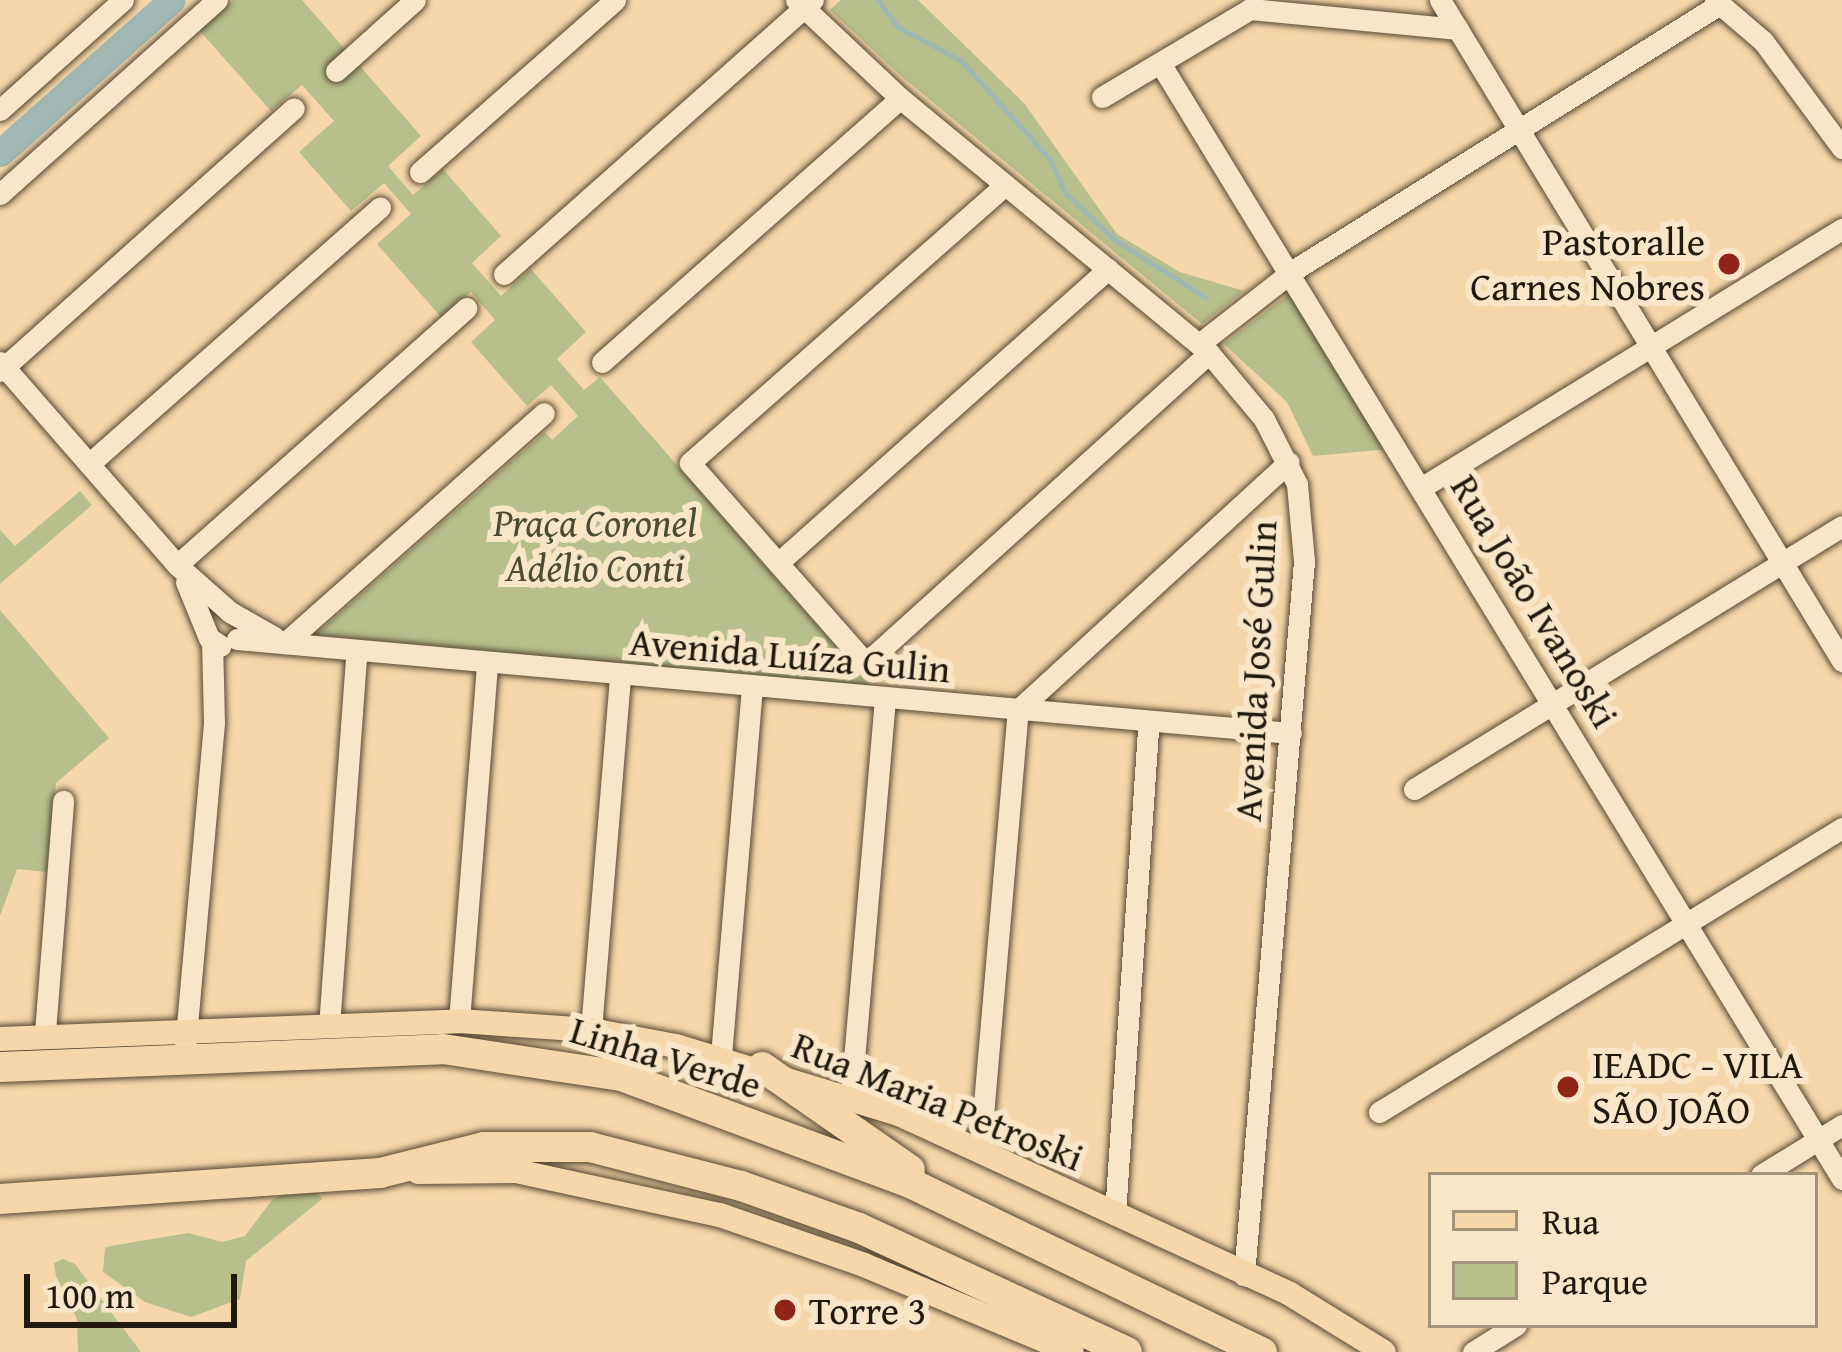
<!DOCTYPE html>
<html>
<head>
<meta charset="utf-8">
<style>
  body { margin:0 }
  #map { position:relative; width:1842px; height:1352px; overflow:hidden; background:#f6d7a9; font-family:"Gentium Book Plus",serif }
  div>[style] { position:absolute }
  .green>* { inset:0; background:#b7bf8c }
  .stream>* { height:4.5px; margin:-2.25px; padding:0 2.25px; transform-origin:2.25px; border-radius:2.25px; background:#a0b7b3 }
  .river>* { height:27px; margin:-13.5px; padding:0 13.5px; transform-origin:13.5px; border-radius:13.5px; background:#a0b7b3 }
  .roads { filter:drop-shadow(0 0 3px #564835) drop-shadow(0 0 3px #564835) }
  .minor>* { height:21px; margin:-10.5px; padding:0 10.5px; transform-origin:10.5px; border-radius:10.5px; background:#f9e5c7 }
  .major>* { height:24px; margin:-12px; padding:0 12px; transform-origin:12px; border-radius:12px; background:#f6d7a9 }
  .highway>* { height:30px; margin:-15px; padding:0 15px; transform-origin:15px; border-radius:15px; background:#f6d7a9 }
  .dots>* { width:33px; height:33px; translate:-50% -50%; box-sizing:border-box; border:6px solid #f9e5c7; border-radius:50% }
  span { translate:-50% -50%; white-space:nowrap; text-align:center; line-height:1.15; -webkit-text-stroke:12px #f9e5c7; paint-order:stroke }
  .poi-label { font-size:39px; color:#21190e }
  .right { translate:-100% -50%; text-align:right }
  .left { translate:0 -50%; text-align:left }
  .park-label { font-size:39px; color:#4e4b34; font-style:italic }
  .street-label { font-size:39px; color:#21190e }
  .legend { position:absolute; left:1428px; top:1172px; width:390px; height:156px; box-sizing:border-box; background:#f9e5c7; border:3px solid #a3937d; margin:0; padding:15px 21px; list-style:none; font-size:36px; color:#21190e }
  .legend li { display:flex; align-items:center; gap:24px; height:60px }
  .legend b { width:60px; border:3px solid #a3937d }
  .scale { position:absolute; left:24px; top:1274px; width:213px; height:54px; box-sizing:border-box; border:6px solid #21190e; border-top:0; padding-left:15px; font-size:36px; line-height:42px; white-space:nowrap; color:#21190e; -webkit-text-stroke:9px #f9e5c7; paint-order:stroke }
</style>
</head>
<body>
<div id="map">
  <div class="green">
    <i style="clip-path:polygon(233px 0,302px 0,421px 136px,388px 166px,413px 195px,443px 169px,501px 236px,472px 263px,501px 296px,531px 269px,586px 332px,557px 359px,584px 390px,600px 377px,870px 686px,315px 635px,545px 432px,552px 440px,578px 416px,551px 385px,527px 406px,471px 342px,495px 320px,471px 292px,441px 317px,377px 244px,411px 214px,384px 183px,351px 211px,299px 152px,334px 121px,302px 85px,271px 111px,199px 30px)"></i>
    <i style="clip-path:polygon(841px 0,918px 0,1024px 103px,1117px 234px,1180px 272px,1244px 291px,1202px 324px,901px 76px,830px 10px)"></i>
    <i style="clip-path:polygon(1294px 290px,1390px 449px,1313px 456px,1287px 402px,1224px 344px)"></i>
    <i style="clip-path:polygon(80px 491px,92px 505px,0 584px,0 530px,15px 546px)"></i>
    <i style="clip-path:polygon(0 610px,109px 738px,56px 783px,47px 872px,17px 869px,0 916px)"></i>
    <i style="clip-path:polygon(307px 1182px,322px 1199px,246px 1261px,240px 1299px,191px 1317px,145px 1302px,103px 1272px,105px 1247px,188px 1233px,222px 1242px,245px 1236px,272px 1200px)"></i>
    <i style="clip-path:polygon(63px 1259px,75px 1264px,141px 1352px,78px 1352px,77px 1319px,56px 1276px,54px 1263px)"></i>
  </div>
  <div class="stream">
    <i style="left:878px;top:0;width:34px;rotate:53deg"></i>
    <i style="left:898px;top:27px;width:72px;rotate:28deg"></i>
    <i style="left:962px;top:61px;width:132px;rotate:48.1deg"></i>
    <i style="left:1050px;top:159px;width:38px;rotate:65deg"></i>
    <i style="left:1066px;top:193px;width:68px;rotate:43.8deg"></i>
    <i style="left:1115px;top:240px;width:107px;rotate:32.3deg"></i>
  </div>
  <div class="river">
    <i style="left:0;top:153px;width:230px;rotate:-41.7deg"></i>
  </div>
  <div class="roads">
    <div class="minor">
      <i style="left:796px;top:0;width:143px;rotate:43.3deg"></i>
      <i style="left:900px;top:98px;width:401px;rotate:39.5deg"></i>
      <i style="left:1209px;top:353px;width:86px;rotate:50.2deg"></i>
      <i style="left:1264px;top:419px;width:73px;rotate:63.1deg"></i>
      <i style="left:1297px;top:484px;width:77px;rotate:84.8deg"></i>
      <i style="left:1304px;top:561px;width:717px;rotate:94.8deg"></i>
      <i style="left:1440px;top:0;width:774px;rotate:58.69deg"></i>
      <i style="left:1715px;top:0;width:63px;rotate:40.5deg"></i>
      <i style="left:1763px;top:41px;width:133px;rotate:53.6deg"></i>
      <i style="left:1160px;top:63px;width:1308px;rotate:58.57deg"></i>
      <i style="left:336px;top:71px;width:106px;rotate:-41.9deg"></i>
      <i style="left:1102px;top:97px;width:172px;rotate:-30.7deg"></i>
      <i style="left:1250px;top:9px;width:209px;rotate:5.5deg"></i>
      <i style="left:0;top:110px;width:165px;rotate:-41.8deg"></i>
      <i style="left:420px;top:172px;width:260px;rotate:-41.4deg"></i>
      <i style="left:1005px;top:185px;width:420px;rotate:138.6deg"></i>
      <i style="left:690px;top:463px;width:266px;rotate:48.7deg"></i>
      <i style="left:866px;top:663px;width:462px;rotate:-42.1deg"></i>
      <i style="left:0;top:194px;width:291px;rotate:-41.8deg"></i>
      <i style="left:504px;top:274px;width:413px;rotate:-41.6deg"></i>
      <i style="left:1199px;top:344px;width:120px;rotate:-37.9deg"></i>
      <i style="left:1294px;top:270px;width:502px;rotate:-31.98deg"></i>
      <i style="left:0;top:362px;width:269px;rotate:48.9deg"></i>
      <i style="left:177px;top:565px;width:71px;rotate:41.6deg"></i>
      <i style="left:230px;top:612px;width:51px;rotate:29.6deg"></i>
      <i style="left:602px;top:362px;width:398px;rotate:-41.5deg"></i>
      <i style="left:0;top:371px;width:394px;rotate:-41.8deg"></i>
      <i style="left:89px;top:464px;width:388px;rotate:-41.4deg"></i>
      <i style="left:1424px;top:486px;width:491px;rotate:-31.6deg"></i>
      <i style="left:778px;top:563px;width:442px;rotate:-41.7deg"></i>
      <i style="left:177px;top:565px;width:387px;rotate:-41.6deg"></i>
      <i style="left:186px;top:582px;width:61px;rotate:67.7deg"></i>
      <i style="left:209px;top:638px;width:14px;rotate:34deg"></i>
      <i style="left:237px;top:639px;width:1058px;rotate:5.1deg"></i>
      <i style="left:285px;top:643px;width:346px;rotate:-41.6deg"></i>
      <i style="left:1414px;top:789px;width:502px;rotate:-31.57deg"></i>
      <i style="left:459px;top:1021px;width:356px;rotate:-85.5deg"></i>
      <i style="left:329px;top:1026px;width:372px;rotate:-85.8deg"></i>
      <i style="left:591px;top:1030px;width:354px;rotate:-85.3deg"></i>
      <i style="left:45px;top:1032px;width:232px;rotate:-85.5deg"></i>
      <i style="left:185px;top:1048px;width:327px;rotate:-84.9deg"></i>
      <i style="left:214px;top:722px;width:80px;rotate:-91.4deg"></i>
      <i style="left:721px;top:1056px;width:369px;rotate:-85.2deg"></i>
      <i style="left:851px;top:1095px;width:397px;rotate:-85.1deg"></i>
      <i style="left:1379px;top:1112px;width:543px;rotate:-31.52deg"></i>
      <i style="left:980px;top:1151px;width:443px;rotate:-85.1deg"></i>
      <i style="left:1018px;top:710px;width:367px;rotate:-42.5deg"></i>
      <i style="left:1761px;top:1175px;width:95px;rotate:-31.7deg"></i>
      <i style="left:1115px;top:1214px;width:494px;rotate:-86.1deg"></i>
      <i style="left:1473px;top:1352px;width:51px;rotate:-32.1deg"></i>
    </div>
    <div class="major">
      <i style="left:0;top:1039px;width:459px;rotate:-2.2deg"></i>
      <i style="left:459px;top:1021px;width:132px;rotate:3.9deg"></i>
      <i style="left:591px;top:1030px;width:86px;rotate:10.7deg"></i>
      <i style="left:676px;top:1046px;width:233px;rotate:17deg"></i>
      <i style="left:899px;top:1114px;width:430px;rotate:24.7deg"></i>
      <i style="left:1290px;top:1294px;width:110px;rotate:31.7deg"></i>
      <i style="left:418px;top:1172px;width:98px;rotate:-0.6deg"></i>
      <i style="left:516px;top:1171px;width:209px;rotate:12.2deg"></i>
      <i style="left:720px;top:1215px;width:152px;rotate:19.1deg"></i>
      <i style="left:864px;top:1265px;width:225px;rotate:22.7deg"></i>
    </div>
    <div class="highway">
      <i style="left:0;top:1067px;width:443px;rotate:-2.3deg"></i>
      <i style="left:443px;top:1049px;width:180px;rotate:8.6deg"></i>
      <i style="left:621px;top:1076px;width:306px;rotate:20.3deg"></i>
      <i style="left:908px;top:1182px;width:393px;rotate:25.7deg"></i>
      <i style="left:762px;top:1067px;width:180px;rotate:34.8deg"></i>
      <i style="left:0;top:1199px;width:381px;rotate:-3.9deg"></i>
      <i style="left:380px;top:1173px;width:107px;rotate:-14deg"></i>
      <i style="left:484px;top:1147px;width:106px"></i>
      <i style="left:590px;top:1147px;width:156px;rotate:14.5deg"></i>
      <i style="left:741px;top:1186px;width:125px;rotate:19.6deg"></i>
      <i style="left:859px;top:1228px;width:295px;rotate:24.8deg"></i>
    </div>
  </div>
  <div class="dots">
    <i style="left:1729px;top:264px;background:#8f2418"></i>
    <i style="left:1568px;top:1087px;background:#8f2418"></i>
    <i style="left:785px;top:1310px;background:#8f2418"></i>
  </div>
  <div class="poi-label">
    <span class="right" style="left:1705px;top:264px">Pastoralle<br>Carnes Nobres</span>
    <span class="left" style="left:1592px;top:1087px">IEADC - VILA<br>SÃO JOÃO</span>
    <span class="left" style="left:809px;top:1310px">Torre 3</span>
  </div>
  <div class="park-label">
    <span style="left:595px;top:545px">Praça Coronel<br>Adélio Conti</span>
  </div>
  <div class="street-label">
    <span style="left:1535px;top:601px;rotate:59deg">Rua João Ivanoski</span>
    <span style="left:790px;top:655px;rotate:5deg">Avenida Luíza Gulin</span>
    <span style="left:1255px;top:671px;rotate:-87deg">Avenida José Gulin</span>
    <span style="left:666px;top:1057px;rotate:17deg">Linha Verde</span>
    <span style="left:938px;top:1101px;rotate:22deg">Rua Maria Petroski</span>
  </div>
  <ul class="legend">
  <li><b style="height:15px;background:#f6d7a9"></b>Rua</li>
  <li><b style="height:33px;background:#b7bf8c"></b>Parque</li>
  </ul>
  <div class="scale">100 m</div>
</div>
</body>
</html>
